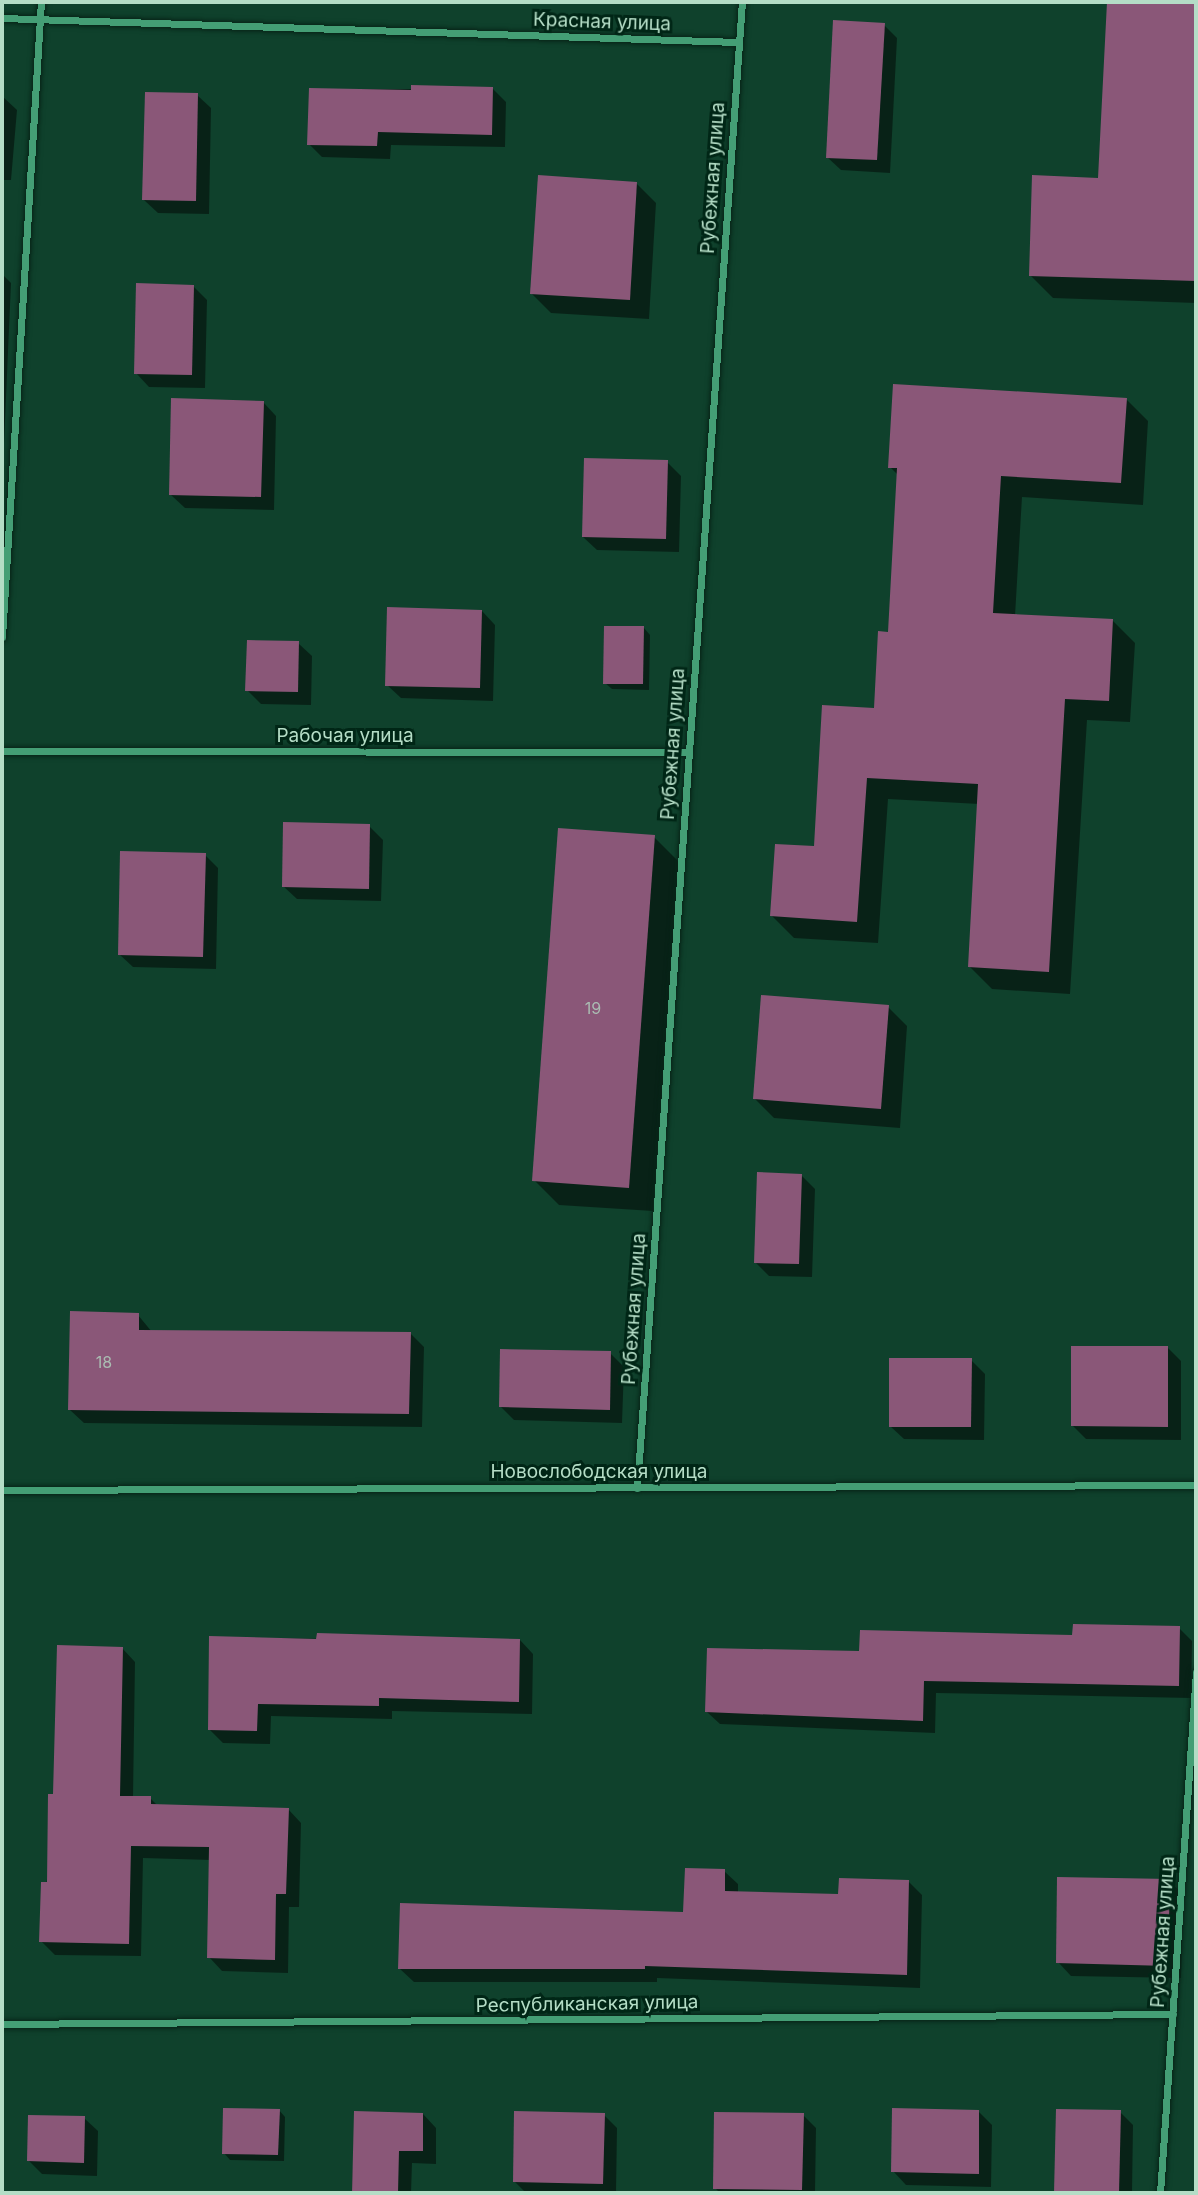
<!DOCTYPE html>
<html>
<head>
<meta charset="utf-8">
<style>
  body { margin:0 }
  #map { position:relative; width:1198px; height:2195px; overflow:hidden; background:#0f412c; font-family:Inter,sans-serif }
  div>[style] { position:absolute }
  .shadow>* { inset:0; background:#0007 }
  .building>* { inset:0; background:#8a5778 }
  .roads { filter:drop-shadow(0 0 2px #072417) drop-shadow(0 0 2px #072417) }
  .street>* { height:7px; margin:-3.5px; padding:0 3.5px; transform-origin:3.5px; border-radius:3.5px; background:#449e75 }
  span { translate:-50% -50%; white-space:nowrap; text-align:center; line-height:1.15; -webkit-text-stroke:6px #002616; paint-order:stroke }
  .number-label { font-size:16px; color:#aabcb2 }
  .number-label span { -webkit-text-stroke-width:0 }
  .street-label { font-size:19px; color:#b4ddc6 }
  .frame { position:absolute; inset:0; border:4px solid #b4ddc6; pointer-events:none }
</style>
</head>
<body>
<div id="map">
  <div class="shadow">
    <i style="clip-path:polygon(1109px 2px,1196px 2px,1196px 303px,1053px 298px,1030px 275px,1100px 179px)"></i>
    <i style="clip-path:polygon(884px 25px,897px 38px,890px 173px,841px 170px,827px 157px)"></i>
    <i style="clip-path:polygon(311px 89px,493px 89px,506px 102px,505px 147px,391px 145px,390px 159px,322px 157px,309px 144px)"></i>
    <i style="clip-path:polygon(197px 95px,211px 108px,209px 214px,158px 213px,144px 200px)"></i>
    <i style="clip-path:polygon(2px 96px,17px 110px,11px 180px,2px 180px)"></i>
    <i style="clip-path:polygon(636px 183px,656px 203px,649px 319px,551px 313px,532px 294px)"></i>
    <i style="clip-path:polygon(2px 274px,11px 283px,2px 489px)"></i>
    <i style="clip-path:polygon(193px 286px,207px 300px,205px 388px,149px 387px,136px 373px)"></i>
    <i style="clip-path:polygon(1126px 399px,1148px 421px,1143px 505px,1022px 497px,1015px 616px,1113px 621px,1135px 643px,1130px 722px,1087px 720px,1070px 994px,992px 989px,970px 967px,979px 804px,888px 799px,878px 943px,794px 938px,772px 916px,815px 848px,876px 710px,890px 634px,898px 475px,890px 467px)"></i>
    <i style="clip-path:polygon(263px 402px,276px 416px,274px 510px,185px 508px,171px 495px)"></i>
    <i style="clip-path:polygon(667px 462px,681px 476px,679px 552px,597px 550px,583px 537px)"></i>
    <i style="clip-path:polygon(482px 611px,495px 625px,493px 701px,401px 698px,387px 685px)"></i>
    <i style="clip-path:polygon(644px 628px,650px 635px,649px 690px,612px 689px,605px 683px)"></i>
    <i style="clip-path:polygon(298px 643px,312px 656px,311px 705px,261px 704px,247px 690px)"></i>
    <i style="clip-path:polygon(369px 826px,383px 840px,381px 901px,297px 899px,283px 886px)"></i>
    <i style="clip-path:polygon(654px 837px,679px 862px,653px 1211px,559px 1205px,534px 1180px)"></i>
    <i style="clip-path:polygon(205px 855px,218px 868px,216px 969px,133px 967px,119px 954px)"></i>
    <i style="clip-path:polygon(888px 1007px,907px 1026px,900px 1128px,774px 1118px,755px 1099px)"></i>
    <i style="clip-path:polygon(802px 1176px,815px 1189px,812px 1277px,769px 1276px,755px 1262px)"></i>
    <i style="clip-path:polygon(138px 1315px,152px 1332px,410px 1333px,424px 1347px,422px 1427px,84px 1423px,70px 1410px)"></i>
    <i style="clip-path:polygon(1168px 1348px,1181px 1361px,1181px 1440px,1086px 1439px,1072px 1425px)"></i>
    <i style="clip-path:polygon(610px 1353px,624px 1367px,622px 1423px,514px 1420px,501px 1407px)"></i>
    <i style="clip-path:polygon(971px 1360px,985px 1374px,984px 1440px,904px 1439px,890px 1426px)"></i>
    <i style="clip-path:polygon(1179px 1628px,1192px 1641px,1191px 1698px,936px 1693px,935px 1733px,720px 1724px,707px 1712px,861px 1653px)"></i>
    <i style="clip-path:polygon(211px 1638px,520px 1640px,533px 1654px,532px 1714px,392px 1711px,392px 1719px,271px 1716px,270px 1744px,223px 1743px,209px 1729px)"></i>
    <i style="clip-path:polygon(122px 1648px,135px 1662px,133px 1798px,150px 1798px,158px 1806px,288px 1809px,301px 1823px,299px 1907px,289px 1907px,288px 1973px,222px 1971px,209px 1957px,211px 1860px,143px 1858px,141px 1956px,55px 1955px,41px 1941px,55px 1796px)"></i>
    <i style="clip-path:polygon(724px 1871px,738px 1884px,738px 1893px,840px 1896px,909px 1882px,922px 1895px,920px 1988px,657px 1978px,657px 1982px,414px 1982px,400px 1969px,685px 1913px)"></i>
    <i style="clip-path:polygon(1169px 1881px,1183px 1894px,1181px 1978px,1071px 1976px,1058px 1962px)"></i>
    <i style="clip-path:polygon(279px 2110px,285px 2117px,284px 2161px,230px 2160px,224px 2153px)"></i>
    <i style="clip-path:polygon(1057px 2110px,1120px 2112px,1133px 2125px,1132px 2193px,1056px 2193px)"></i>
    <i style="clip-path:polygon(355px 2112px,423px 2114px,436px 2128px,436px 2164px,412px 2163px,411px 2193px,352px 2193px)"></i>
    <i style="clip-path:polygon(979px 2112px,992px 2125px,991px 2187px,906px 2185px,893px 2171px)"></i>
    <i style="clip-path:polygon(604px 2115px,617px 2128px,616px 2193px,526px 2193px,515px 2182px)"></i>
    <i style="clip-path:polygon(803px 2115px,816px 2128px,815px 2193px,720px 2193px,715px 2188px)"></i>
    <i style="clip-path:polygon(84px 2118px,98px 2131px,97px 2176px,42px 2174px,29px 2161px)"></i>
  </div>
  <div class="building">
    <i style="clip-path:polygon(1107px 2px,1196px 2px,1196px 281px,1029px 276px,1032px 175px,1098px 178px)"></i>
    <i style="clip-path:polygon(833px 20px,885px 23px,877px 160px,826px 158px)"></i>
    <i style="clip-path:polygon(411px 85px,493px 87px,492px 135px,378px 132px,377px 146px,307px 145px,309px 88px,411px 90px)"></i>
    <i style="clip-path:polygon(145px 92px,198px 93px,196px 201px,142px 200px)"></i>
    <i style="clip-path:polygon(538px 175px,637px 182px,630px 300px,530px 294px)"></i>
    <i style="clip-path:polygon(136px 283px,194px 285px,192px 375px,134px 374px)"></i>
    <i style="clip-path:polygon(893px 384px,1127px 398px,1121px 483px,1001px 476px,993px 613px,1113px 619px,1109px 701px,1065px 699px,1049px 972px,968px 967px,978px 784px,867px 778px,857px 922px,770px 916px,775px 844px,814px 846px,822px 705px,874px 708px,878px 631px,888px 632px,897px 468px,888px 468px)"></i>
    <i style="clip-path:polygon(171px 398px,264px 401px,261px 497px,169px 495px)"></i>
    <i style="clip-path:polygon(584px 458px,668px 460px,666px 539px,582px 537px)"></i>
    <i style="clip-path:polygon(387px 607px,482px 610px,480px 688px,385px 686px)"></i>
    <i style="clip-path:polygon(604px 626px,644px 626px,643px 684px,603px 684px)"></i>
    <i style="clip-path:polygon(247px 640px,299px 641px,298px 692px,245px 691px)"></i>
    <i style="clip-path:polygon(283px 822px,370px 824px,369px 889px,282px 887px)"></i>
    <i style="clip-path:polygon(558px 828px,655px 835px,629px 1188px,532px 1181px)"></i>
    <i style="clip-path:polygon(120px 851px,206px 853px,203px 957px,118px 955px)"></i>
    <i style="clip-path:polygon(761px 995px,889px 1005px,881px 1109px,753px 1099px)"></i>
    <i style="clip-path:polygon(757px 1172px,802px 1174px,799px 1264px,754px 1263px)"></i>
    <i style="clip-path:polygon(70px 1311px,139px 1313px,139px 1330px,411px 1332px,409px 1414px,68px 1410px)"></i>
    <i style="clip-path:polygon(1071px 1346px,1168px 1346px,1168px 1427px,1071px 1426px)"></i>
    <i style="clip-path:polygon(500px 1349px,611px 1351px,610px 1410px,499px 1407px)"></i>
    <i style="clip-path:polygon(889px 1358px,972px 1358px,971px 1427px,889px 1427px)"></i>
    <i style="clip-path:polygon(1073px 1624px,1180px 1626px,1179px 1686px,924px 1681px,923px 1721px,705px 1712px,707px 1648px,859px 1651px,860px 1630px,1072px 1635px)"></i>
    <i style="clip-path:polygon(317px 1633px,520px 1639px,519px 1702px,379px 1698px,379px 1706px,258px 1704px,257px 1731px,208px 1730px,209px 1636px,316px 1639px)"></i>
    <i style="clip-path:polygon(57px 1645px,123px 1647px,120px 1796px,151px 1796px,151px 1804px,289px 1808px,286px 1894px,276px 1894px,275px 1960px,207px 1958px,209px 1847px,131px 1846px,129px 1944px,39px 1942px,41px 1882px,47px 1882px,48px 1794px,53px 1794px)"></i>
    <i style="clip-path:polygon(685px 1868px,725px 1869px,725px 1891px,838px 1894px,839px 1878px,909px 1880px,907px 1975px,645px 1966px,645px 1969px,398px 1969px,400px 1903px,683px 1912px)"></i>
    <i style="clip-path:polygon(1057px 1877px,1170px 1879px,1168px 1966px,1056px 1963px)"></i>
    <i style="clip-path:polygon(223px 2108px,280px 2109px,278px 2155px,222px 2154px)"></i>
    <i style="clip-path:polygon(892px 2108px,979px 2110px,979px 2174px,891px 2172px)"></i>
    <i style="clip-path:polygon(1056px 2109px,1121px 2110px,1119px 2193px,1054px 2193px)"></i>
    <i style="clip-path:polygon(354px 2111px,423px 2113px,423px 2151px,399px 2151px,398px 2193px,352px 2193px)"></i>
    <i style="clip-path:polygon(514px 2111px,605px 2113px,603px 2184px,513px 2182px)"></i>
    <i style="clip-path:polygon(714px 2112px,804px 2113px,802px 2190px,713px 2189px)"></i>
    <i style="clip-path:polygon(28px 2115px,85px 2116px,84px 2163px,27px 2161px)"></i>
  </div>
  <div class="roads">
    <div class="street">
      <i style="left:2px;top:18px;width:737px;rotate:1.87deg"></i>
      <i style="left:2px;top:637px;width:636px;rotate:-86.49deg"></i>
      <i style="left:2px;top:751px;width:687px;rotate:0.08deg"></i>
      <i style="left:637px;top:1488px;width:1490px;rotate:-85.96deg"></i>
      <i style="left:2px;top:1490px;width:1194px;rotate:-0.24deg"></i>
      <i style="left:2px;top:2024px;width:1171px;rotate:-0.49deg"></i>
      <i style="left:1160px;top:2193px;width:522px;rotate:-86.05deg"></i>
    </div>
  </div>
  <div class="number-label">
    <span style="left:593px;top:1008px">19</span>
    <span style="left:104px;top:1362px">18</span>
  </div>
  <div class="street-label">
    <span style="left:602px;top:22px;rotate:2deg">Красная улица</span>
    <span style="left:713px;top:178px;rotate:-86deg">Рубежная улица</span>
    <span style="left:345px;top:736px">Рабочая улица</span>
    <span style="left:673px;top:744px;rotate:-86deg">Рубежная улица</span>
    <span style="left:634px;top:1309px;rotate:-86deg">Рубежная улица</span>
    <span style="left:599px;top:1472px">Новослободская улица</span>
    <span style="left:1163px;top:1932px;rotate:-86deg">Рубежная улица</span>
    <span style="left:587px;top:2004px;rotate:-1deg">Республиканская улица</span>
  </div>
  <div class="frame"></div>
</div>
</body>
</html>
